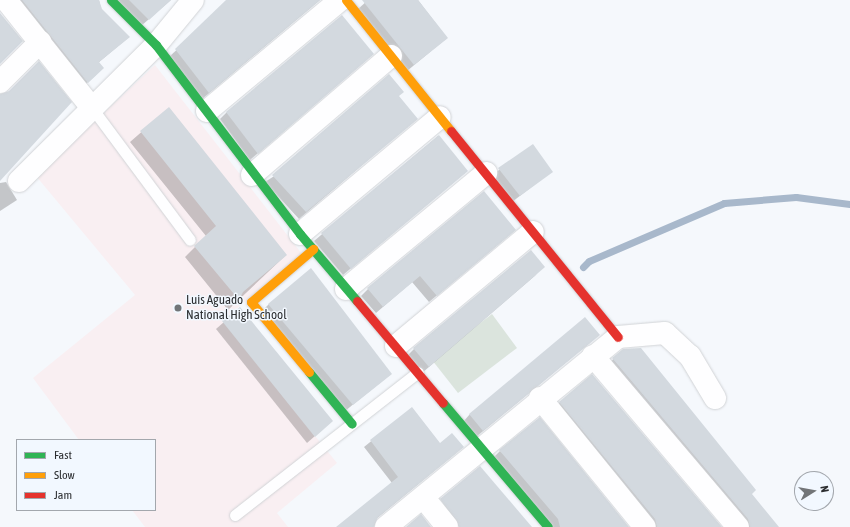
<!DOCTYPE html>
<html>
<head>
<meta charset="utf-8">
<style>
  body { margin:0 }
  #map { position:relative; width:850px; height:527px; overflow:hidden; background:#f5f8fc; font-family:"Asap Condensed",sans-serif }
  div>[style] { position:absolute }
  .education>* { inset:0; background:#f9eff2 }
  .green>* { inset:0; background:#dbe4dd }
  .shadow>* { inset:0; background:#0003 }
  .stream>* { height:7px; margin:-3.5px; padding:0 3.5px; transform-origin:3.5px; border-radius:3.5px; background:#a8b8cb }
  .building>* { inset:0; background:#d3d9df }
  .roads { filter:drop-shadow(0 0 1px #d1d3d6) drop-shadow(0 0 1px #d1d3d6) }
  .lane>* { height:11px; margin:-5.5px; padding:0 5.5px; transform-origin:5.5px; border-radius:5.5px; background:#fefeff }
  .street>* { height:22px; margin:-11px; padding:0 11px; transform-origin:11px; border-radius:11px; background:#fefeff }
  .fast>* { height:9px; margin:-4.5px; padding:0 4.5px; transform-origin:4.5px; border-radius:4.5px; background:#30b455 }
  .slow>* { height:9px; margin:-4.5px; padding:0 4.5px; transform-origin:4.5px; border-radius:4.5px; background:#ff9f0a }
  .jam>* { height:9px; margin:-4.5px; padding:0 4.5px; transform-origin:4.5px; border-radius:4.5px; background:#e5322d }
  .dots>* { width:11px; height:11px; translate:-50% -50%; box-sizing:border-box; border:2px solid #f2f8ff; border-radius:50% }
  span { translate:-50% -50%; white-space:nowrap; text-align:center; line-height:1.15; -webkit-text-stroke:3px #f2f8ff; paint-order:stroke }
  .poi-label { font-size:13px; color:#2c2e31 }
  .left { translate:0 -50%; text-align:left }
  .legend { position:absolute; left:16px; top:439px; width:140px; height:72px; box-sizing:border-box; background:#f2f8ff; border:1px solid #a3a7ad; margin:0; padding:5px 7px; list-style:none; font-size:12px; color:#2c2e31 }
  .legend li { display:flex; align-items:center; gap:8px; height:20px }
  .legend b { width:20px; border:1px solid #a3a7ad }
  .north { position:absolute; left:794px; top:471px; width:40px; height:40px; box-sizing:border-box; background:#f2f8ff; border:1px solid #a3a7ad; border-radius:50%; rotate:79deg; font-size:11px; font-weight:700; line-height:16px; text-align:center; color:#2c2e31 }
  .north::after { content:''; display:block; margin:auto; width:14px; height:18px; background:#727578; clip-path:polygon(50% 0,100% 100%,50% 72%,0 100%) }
</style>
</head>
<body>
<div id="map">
  <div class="education">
    <i style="clip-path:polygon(155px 65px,302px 254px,222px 321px,337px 463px,277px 513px,288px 527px,145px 527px,132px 510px,155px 510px,155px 440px,79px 440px,33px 378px,135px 295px,36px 176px)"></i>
  </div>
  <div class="green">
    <i style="clip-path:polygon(492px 314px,517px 348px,458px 393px,432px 360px)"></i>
  </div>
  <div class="shadow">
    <i style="clip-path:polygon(14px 0,99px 0,101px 9px,129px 37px,98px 63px,96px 75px,80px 89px)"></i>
    <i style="clip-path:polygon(115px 0,171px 0,141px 26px)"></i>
    <i style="clip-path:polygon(230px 0,320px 0,201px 100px,169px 57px)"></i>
    <i style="clip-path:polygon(368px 0,418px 0,447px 38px,407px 71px,357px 10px)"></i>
    <i style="clip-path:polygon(365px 61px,250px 160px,220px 119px,227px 112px)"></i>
    <i style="clip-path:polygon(398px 96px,416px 119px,299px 219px,265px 182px)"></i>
    <i style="clip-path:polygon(169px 108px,286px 255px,228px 310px,185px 257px,206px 236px,130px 142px)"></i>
    <i style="clip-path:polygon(438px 136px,467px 171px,343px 275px,314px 241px)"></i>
    <i style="clip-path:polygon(533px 145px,551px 172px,512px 202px,491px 176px)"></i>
    <i style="clip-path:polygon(6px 182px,17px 200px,0 211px,0 183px)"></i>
    <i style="clip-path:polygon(507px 237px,429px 302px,412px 282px,376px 313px,361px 296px,368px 289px)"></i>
    <i style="clip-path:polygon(537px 274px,422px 373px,407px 356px,414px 349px)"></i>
    <i style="clip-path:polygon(269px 304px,391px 374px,345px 411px,262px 311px)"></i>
    <i style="clip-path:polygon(240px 308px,332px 421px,307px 443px,216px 329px)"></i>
    <i style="clip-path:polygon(599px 335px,476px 437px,463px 422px,470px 414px)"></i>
    <i style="clip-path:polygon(623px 350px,751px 494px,778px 527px,742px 527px,606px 366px)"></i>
    <i style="clip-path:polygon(560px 402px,720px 527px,649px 527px,553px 409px)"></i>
    <i style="clip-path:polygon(412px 408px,440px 444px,456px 453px,376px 519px,373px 527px,340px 527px,392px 483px,364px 447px)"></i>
    <i style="clip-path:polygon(500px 451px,628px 527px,552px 527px,494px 457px)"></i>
  </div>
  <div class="stream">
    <i style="left:583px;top:267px;width:8px;rotate:-45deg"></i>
    <i style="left:589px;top:261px;width:147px;rotate:-23.2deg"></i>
    <i style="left:724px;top:203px;width:72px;rotate:-4.8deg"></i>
    <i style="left:796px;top:197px;width:54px;rotate:7.4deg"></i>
  </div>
  <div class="building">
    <i style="clip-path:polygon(22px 0,99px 0,102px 9px,130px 37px,99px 62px,104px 68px,88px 83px)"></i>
    <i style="clip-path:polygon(129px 0,171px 0,149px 20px)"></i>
    <i style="clip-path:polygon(226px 0,320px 0,209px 93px,175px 49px)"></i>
    <i style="clip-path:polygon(362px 0,418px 0,448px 38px,414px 65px)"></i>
    <i style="clip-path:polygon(0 13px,23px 41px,0 64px)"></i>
    <i style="clip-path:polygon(342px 15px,374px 54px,258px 154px,226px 112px)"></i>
    <i style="clip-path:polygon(39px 61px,72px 102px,0 181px,0 94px,9px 91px)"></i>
    <i style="clip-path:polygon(389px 74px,404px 92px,399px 96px,418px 119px,306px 212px,272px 175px)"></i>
    <i style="clip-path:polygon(169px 107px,287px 255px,243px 292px,239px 300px,194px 246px,216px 226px,140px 131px)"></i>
    <i style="clip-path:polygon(439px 135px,468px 171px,351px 269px,321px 233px)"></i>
    <i style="clip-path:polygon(533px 144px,553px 172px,520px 196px,498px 168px)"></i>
    <i style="clip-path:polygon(484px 191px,516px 230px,437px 296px,420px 276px,383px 307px,367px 288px)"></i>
    <i style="clip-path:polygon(531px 250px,545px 267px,429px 367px,413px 348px)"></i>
    <i style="clip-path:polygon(311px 268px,392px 374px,353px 405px,268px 304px)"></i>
    <i style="clip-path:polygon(240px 307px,333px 421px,315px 437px,222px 321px)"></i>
    <i style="clip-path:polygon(585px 317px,600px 335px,483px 431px,469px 414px)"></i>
    <i style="clip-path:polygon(641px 348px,756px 490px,752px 494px,779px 527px,750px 527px,748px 519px,612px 358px,623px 349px)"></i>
    <i style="clip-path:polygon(592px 374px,722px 527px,657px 527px,655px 519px,559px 402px)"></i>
    <i style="clip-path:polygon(412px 407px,440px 443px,452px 433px,464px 447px,378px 517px,374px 527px,336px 527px,398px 477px,370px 440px)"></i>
    <i style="clip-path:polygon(540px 417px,629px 527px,560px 527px,558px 519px,499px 450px)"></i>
    <i style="clip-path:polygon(480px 466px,532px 527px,459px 527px,440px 499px)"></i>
    <i style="clip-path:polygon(421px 514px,431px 527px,406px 527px)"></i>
  </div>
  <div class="roads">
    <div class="lane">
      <i style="left:92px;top:108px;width:164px;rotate:53.4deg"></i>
      <i style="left:235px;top:515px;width:232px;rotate:-38deg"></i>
    </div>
    <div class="street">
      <i style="left:6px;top:0;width:138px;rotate:51.5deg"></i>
      <i style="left:0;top:82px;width:57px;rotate:-45deg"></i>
      <i style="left:207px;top:111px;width:173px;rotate:-39.8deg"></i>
      <i style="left:252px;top:175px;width:183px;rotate:-40.6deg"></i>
      <i style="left:19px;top:181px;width:193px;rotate:-44.8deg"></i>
      <i style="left:156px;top:45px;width:58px;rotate:-50.6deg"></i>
      <i style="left:300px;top:234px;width:182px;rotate:-39.9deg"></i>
      <i style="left:346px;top:289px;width:182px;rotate:-39.6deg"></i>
      <i style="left:396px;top:346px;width:178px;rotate:-39.8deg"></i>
      <i style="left:593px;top:356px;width:224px;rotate:49.7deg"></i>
      <i style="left:540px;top:398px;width:166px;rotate:50.9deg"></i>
      <i style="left:423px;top:497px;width:38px;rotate:51deg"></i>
      <i style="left:386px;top:527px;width:300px;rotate:-39.3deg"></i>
      <i style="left:618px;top:337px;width:47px;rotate:-4.9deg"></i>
      <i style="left:665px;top:333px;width:34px;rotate:43deg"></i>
      <i style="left:690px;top:356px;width:49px;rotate:59.2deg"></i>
    </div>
    <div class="fast">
      <i style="left:111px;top:0;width:64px;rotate:45deg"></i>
      <i style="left:156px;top:45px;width:238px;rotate:52.7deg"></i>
      <i style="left:300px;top:234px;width:88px;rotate:49.6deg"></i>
      <i style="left:309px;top:372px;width:67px;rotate:50.4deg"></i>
      <i style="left:443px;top:403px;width:162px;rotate:49.7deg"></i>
    </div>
    <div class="slow">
      <i style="left:346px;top:0;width:168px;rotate:51.3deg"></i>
      <i style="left:309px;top:372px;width:91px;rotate:-129.6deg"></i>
      <i style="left:251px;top:302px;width:82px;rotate:-40.5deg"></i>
    </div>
    <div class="jam">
      <i style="left:451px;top:131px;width:265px;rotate:51deg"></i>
      <i style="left:357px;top:301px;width:133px;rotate:49.9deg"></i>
    </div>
  </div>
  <div class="dots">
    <i style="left:178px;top:308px;background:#727578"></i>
  </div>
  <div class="poi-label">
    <span class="left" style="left:186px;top:308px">Luis Aguado<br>National High School</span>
  </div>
  <ul class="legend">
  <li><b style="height:5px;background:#30b455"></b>Fast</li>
  <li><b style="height:5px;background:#ff9f0a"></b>Slow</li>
  <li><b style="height:5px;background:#e5322d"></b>Jam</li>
  </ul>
  <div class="north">N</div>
</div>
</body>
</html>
